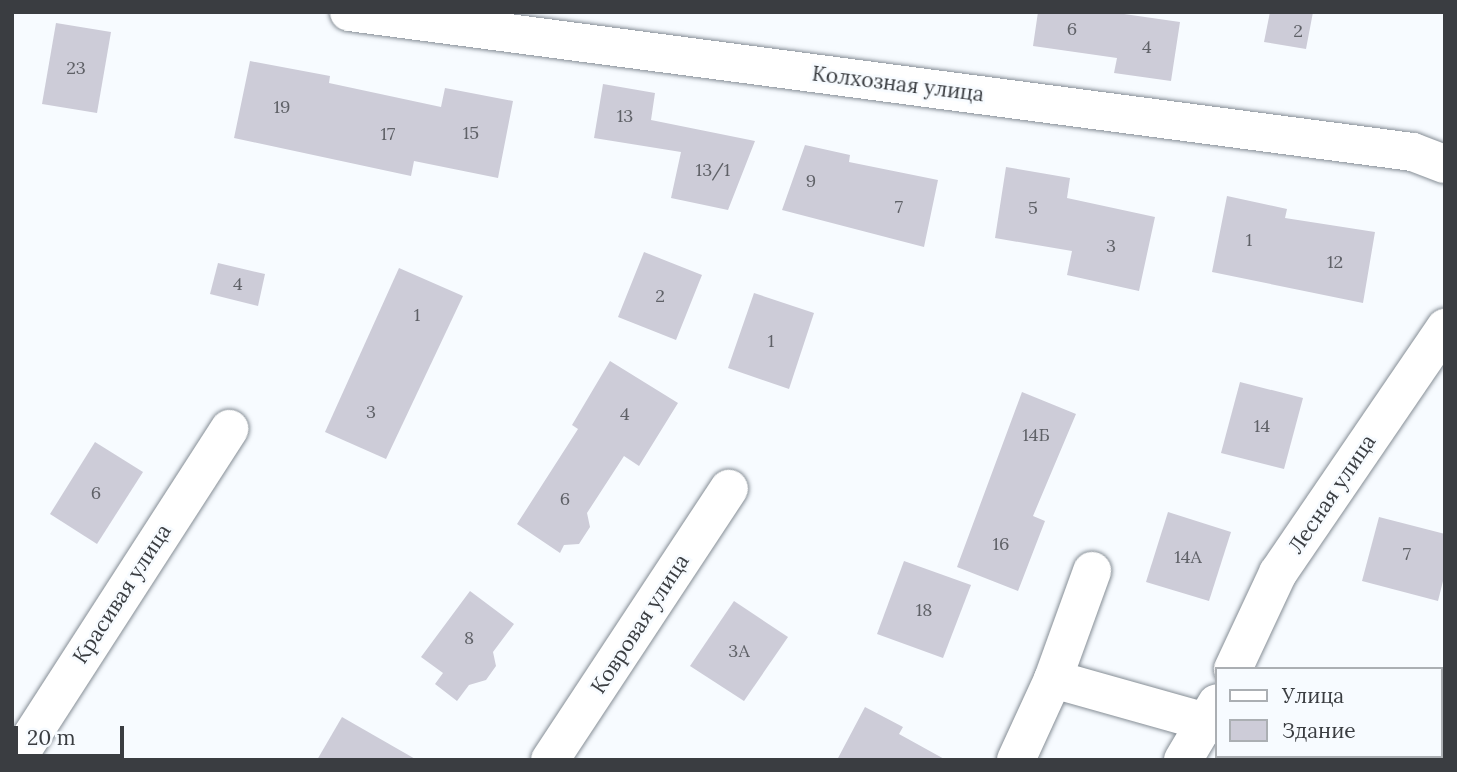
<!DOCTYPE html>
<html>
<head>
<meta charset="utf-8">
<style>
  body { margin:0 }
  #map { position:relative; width:1457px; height:772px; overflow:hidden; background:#f7fbff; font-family:Lora,serif }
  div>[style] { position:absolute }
  .building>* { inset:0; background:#cdccd8 }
  .roads { filter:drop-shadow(0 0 2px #868e96) drop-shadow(0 0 2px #868e96) }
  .minor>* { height:38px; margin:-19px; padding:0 19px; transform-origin:19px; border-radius:19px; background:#fff }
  span { translate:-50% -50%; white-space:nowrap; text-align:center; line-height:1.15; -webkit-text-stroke:5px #f7fbff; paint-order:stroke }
  .number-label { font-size:18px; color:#5f6167 }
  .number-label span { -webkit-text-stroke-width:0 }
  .street-label { font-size:21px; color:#3a3d41 }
  .frame { position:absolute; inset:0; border:14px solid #3a3d41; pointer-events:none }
  .legend { position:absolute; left:1215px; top:667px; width:228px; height:91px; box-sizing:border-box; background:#f7fbff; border:2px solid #abafb3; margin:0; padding:9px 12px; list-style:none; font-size:21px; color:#3a3d41 }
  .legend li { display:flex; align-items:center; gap:14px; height:35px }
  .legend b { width:35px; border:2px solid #abafb3 }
  .scale { position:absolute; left:14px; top:726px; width:110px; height:32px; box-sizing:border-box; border:4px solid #3a3d41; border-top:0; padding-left:9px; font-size:21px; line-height:24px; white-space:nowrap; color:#3a3d41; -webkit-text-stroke:5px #f7fbff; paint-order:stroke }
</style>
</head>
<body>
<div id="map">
  <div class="building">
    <i style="clip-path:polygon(1038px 12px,1110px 12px,1180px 22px,1171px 81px,1114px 73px,1117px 58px,1033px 46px)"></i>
    <i style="clip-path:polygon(1270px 12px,1313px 12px,1306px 49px,1264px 42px)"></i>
    <i style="clip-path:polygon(56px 23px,111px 32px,97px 113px,42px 104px)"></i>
    <i style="clip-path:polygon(250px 61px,330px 76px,329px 83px,441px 107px,445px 88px,513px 101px,498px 178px,414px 161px,411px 176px,234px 138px)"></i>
    <i style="clip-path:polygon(603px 84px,655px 93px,651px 120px,755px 141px,728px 210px,671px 198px,681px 152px,594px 138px)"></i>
    <i style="clip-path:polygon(805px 145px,850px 155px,849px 162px,938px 180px,924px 247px,782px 210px)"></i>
    <i style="clip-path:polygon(1006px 167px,1070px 178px,1067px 198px,1155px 217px,1139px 291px,1067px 275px,1072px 251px,995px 238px)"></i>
    <i style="clip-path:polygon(1227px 196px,1287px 209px,1285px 218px,1375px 232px,1363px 303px,1212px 272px)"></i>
    <i style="clip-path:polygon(644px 252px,702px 275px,676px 340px,618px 317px)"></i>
    <i style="clip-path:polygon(218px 263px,265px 274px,258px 306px,210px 294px)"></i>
    <i style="clip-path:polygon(399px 268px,463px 296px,386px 459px,325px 432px)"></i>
    <i style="clip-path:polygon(754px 293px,814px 313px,789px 389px,728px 368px)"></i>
    <i style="clip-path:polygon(610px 361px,678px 403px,639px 466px,624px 456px,587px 513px,590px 527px,579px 544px,564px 545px,560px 553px,517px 524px,578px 429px,572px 425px)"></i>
    <i style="clip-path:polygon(1240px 382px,1303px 398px,1284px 469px,1221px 453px)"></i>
    <i style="clip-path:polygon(1022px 392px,1076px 414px,1033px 516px,1045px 521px,1018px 591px,957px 567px)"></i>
    <i style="clip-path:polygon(95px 442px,143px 472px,97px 544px,50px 514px)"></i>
    <i style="clip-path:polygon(1168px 512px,1231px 532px,1209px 601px,1146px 582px)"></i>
    <i style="clip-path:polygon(1379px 517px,1445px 534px,1445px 573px,1438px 601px,1362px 581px)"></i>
    <i style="clip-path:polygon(904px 561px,971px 585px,943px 658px,877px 634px)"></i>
    <i style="clip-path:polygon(470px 591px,514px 624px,493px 652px,496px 666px,486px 680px,469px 685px,457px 701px,435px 684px,443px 673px,421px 657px)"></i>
    <i style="clip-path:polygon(734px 601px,788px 637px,744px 701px,690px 666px)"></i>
    <i style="clip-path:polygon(865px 707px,903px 727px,899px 734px,946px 760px,837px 760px)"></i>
    <i style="clip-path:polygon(342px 717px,417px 760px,317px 760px)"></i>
  </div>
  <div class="roads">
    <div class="minor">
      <i style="left:349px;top:12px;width:1073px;rotate:7.5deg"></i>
      <i style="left:1413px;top:152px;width:34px;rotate:21deg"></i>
      <i style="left:1233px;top:669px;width:106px;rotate:-64.9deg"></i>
      <i style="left:1278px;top:573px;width:297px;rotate:-55.7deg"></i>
      <i style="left:1053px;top:679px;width:170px;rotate:15.7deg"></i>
      <i style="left:1328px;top:756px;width:14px;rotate:17deg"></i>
      <i style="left:16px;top:760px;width:394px;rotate:-57.2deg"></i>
      <i style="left:550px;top:760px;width:325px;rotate:-56.6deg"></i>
      <i style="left:1016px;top:760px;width:89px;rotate:-65.4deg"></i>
      <i style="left:1053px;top:679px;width:115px;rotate:-70.1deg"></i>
      <i style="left:1183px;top:760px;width:66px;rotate:-59.2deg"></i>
    </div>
  </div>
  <div class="number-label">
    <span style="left:1072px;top:29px">6</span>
    <span style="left:1298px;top:31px">2</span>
    <span style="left:1147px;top:47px">4</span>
    <span style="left:76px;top:68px">23</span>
    <span style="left:282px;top:107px">19</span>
    <span style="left:625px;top:116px">13</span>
    <span style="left:471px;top:133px">15</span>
    <span style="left:388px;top:134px">17</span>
    <span style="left:713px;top:170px">13/1</span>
    <span style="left:811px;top:181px">9</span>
    <span style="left:899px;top:207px">7</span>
    <span style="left:1033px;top:208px">5</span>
    <span style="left:1249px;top:240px">1</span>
    <span style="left:1111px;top:246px">3</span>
    <span style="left:1335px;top:262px">12</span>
    <span style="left:238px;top:284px">4</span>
    <span style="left:660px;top:296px">2</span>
    <span style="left:417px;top:315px">1</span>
    <span style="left:771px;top:341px">1</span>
    <span style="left:371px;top:412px">3</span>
    <span style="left:625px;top:414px">4</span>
    <span style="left:1262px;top:426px">14</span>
    <span style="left:1036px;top:435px">14Б</span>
    <span style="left:96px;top:493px">6</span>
    <span style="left:565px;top:499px">6</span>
    <span style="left:1001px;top:544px">16</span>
    <span style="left:1407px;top:554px">7</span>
    <span style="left:1188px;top:557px">14А</span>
    <span style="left:924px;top:610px">18</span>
    <span style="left:469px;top:638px">8</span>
    <span style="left:739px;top:651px">3А</span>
  </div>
  <div class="street-label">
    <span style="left:898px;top:84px;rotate:7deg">Колхозная улица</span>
    <span style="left:1332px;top:494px;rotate:-56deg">Лесная улица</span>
    <span style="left:122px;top:594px;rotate:-57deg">Красивая улица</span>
    <span style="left:640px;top:624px;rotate:-57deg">Ковровая улица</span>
  </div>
  <div class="frame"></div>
  <ul class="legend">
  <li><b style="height:9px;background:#fff"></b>Улица</li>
  <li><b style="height:19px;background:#cdccd8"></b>Здание</li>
  </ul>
  <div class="scale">20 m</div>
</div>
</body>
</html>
